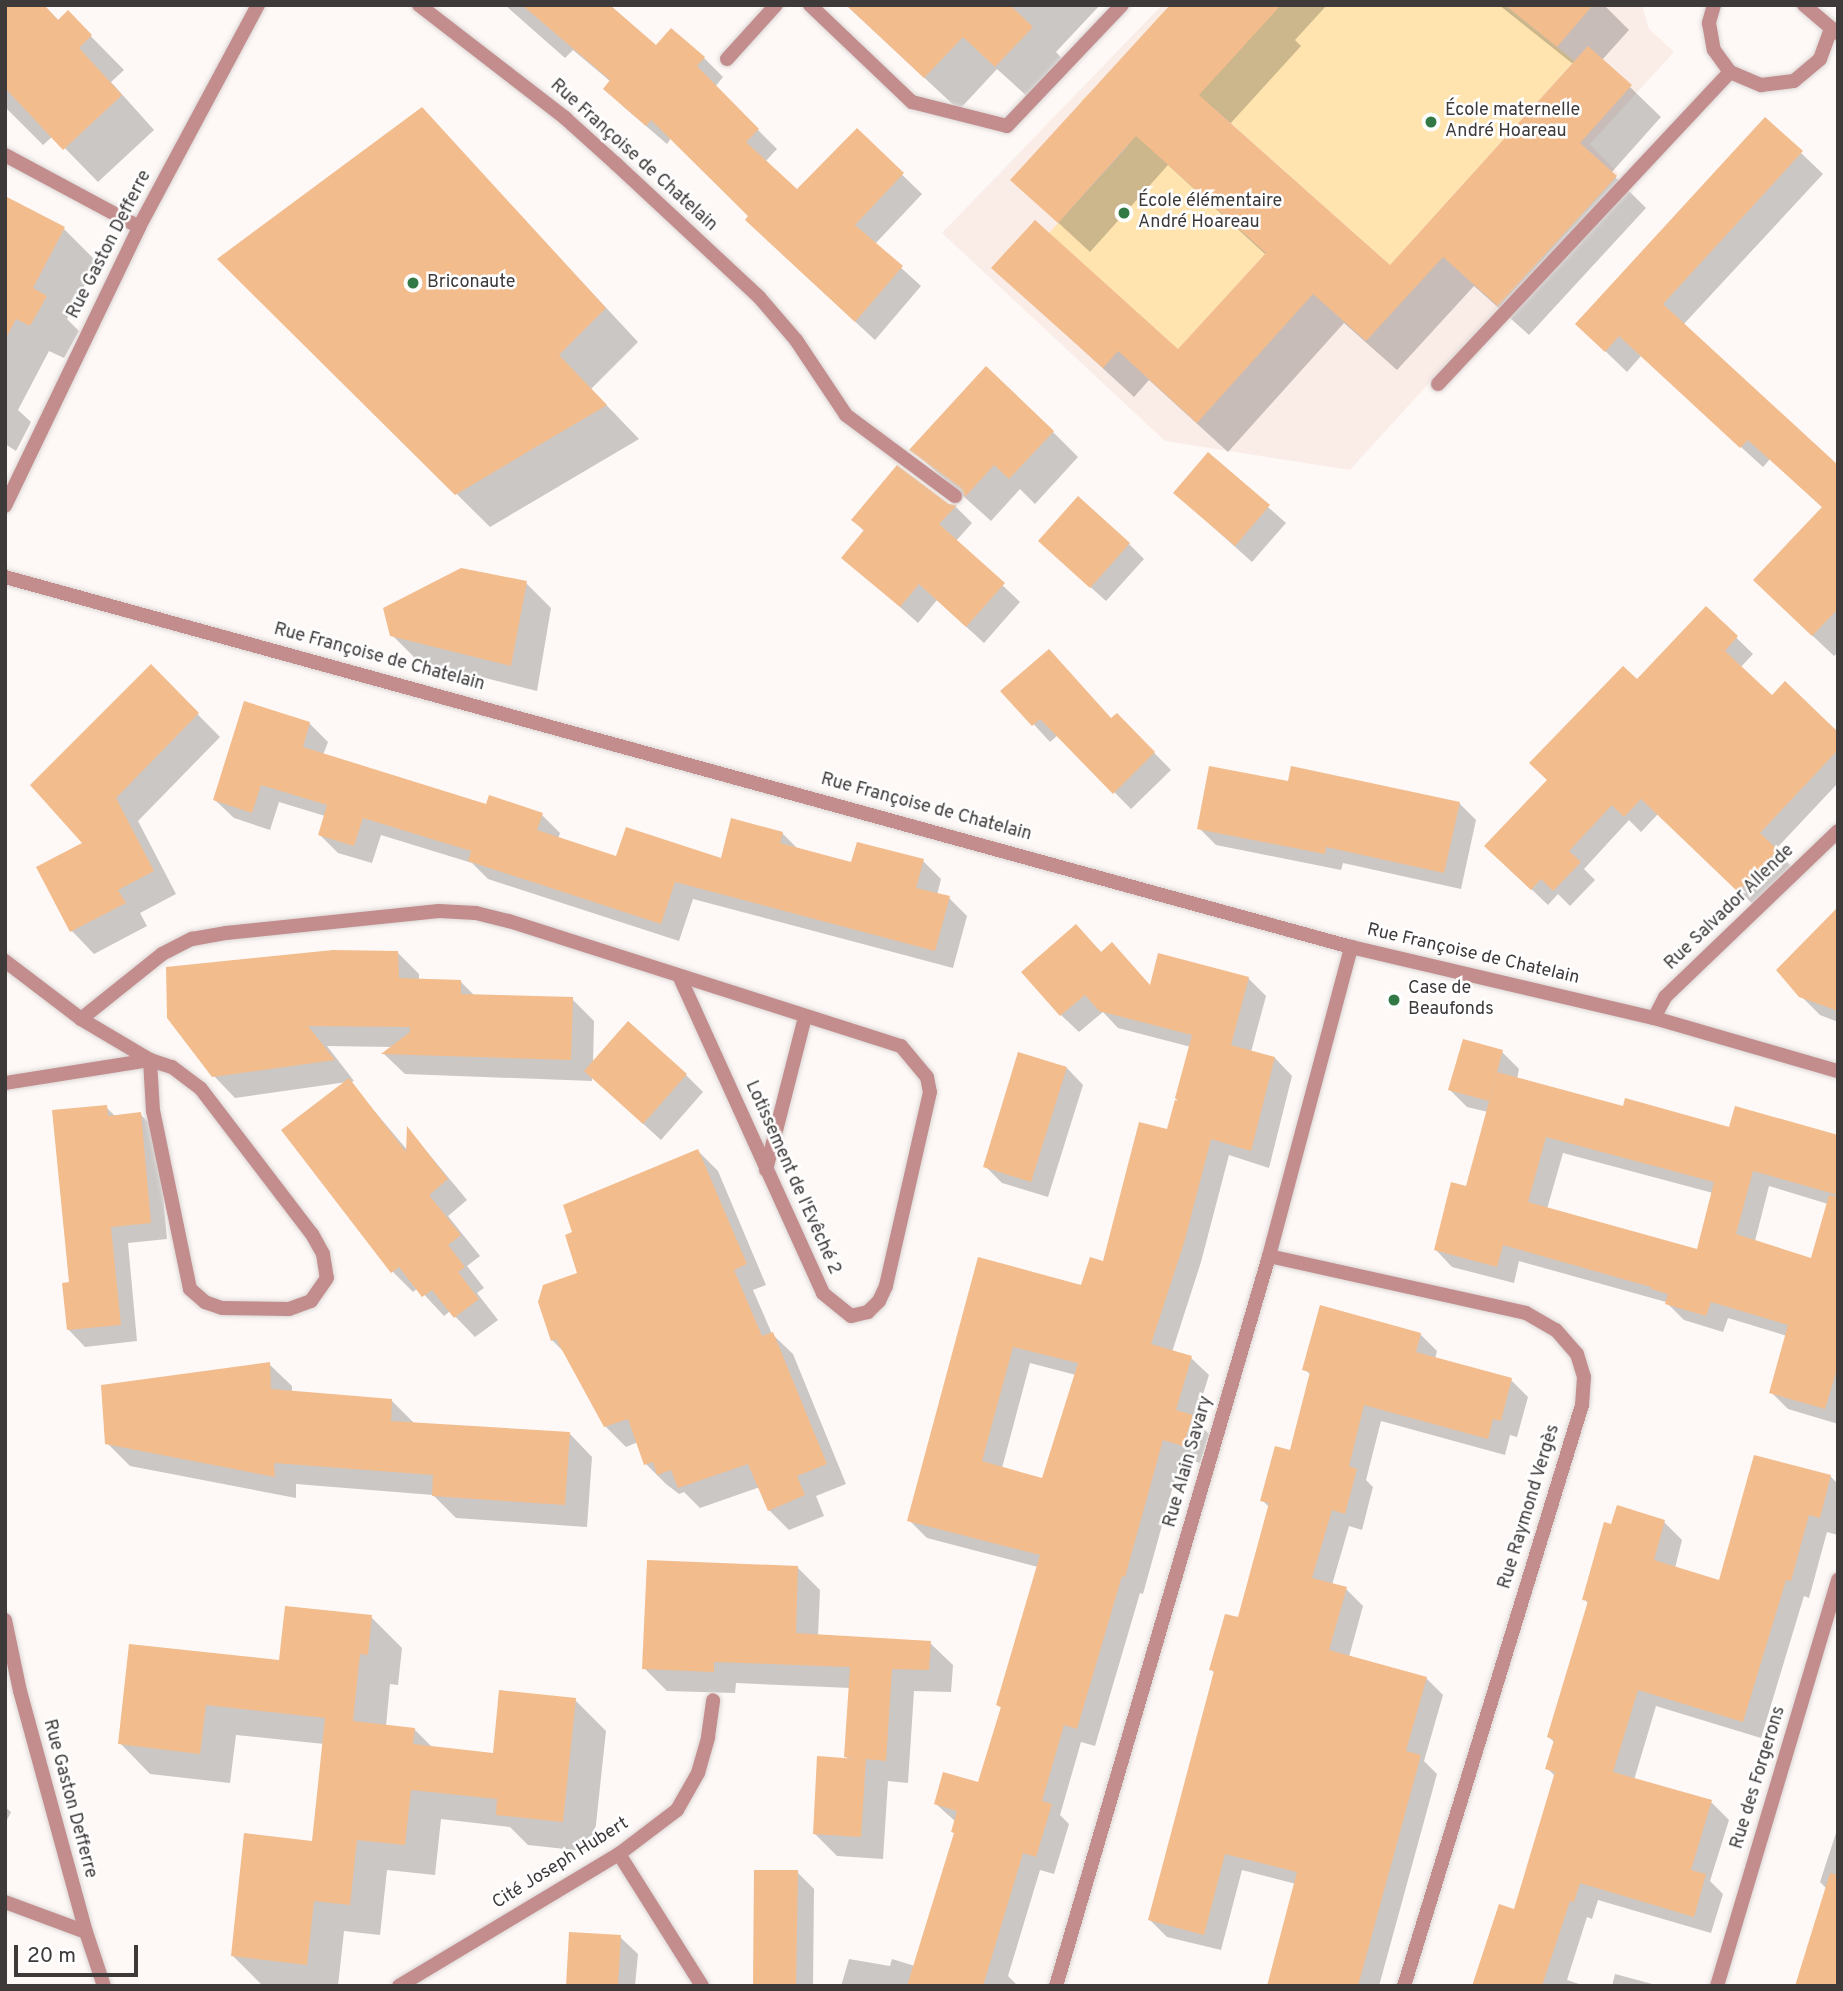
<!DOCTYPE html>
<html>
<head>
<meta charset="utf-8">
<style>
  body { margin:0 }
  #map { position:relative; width:1843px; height:1991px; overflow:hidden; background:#fef9f7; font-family:Overpass,sans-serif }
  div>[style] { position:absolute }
  .built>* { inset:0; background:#faece7 }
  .green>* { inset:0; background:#ffe4af }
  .shadow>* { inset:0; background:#0003 }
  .building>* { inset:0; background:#f2bc8d }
  .roads { filter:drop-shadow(0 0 2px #dbd7d5) drop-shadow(0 0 2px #dbd7d5) }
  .service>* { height:14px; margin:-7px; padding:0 7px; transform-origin:7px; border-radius:7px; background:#c38d8e }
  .minor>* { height:14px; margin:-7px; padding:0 7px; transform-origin:7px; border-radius:7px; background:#c38d8e }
  .tertiary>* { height:14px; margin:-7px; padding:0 7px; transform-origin:7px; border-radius:7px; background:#c38d8e }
  .dots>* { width:19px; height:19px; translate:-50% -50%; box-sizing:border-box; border:4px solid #fff; border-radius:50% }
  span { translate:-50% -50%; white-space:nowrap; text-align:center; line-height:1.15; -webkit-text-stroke:5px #fff; paint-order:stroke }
  .poi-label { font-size:18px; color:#3d3a39 }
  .left { translate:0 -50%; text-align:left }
  .street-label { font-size:18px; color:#3d3a39 }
  .frame { position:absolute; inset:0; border:7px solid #3d3a39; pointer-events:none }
  .scale { position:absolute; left:14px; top:1945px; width:124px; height:32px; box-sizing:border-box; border:4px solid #3d3a39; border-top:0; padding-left:9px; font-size:21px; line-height:24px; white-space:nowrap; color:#3d3a39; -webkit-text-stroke:5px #fff; paint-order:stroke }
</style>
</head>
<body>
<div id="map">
  <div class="built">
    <i style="clip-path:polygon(1162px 5px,1642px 5px,1649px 29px,1674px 52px,1590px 144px,1619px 174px,1350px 470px,1165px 441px,942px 233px)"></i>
  </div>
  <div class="green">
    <i style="clip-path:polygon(1261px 5px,1505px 5px,1574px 61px,1390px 265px,1214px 108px,1165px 162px,1266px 253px,1178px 349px,1049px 233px,1129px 145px,1081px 101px,1094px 89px,1197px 59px,1155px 21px,1165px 11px)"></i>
  </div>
  <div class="shadow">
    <i style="clip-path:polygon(5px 5px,44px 5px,59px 21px,68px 13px,124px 70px,111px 82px,154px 130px,98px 182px,53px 136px,43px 145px,5px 107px)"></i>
    <i style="clip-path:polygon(505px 5px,585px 5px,657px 48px,704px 58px,723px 77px,715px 87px,777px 149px,765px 162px,797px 192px,857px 131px,922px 194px,875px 244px,921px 286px,875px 340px,766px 239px,750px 216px,671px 138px,667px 144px,625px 108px,605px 88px,611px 82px,573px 50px,565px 58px)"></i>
    <i style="clip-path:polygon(846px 5px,1100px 5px,1056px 52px,1065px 62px,1030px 99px,997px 69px,959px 110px)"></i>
    <i style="clip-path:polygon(1172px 5px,1327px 5px,1295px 40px,1301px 46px,1230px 124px,1390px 268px,1573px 64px,1499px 5px,1604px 5px,1629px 30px,1602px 60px,1661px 117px,1611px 173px,1646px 208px,1529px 335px,1474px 286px,1397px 370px,1344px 323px,1228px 452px,1149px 380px,1134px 397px,994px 268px,1179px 351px,1266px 255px,1168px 165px,1090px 252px,1012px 180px)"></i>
    <i style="clip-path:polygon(422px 110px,638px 342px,591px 389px,639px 439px,490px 527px,220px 259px)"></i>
    <i style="clip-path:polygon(1801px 153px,1823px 174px,1683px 325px,1838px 468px,1838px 652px,1834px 656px,1776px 601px,1823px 508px,1770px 459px,1763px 467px,1641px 356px,1627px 372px,1599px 345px)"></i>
    <i style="clip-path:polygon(5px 198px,64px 229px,97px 262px,67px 319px,79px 331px,64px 358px,49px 351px,18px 410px,31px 422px,16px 451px,5px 444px)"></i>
    <i style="clip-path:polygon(1053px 432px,1078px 457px,1035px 504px,1020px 489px,991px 521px,912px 450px)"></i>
    <i style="clip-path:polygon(1208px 454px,1286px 523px,1252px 562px,1175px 493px)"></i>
    <i style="clip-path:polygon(949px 505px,956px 507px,972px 523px,956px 541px,1020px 602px,984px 643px,937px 600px,918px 623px,844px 557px,865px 532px,853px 520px)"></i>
    <i style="clip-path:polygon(1129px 544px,1144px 559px,1106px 601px,1056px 556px)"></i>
    <i style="clip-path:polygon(526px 583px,551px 608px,537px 691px,418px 661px,392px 635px)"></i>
    <i style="clip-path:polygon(1706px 608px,1753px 654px,1740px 668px,1772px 698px,1838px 734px,1838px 783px,1775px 850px,1792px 867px,1755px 906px,1658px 814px,1641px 832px,1629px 820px,1584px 869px,1595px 880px,1570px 906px,1558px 894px,1548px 905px,1503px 862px,1549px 780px)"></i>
    <i style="clip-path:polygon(151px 667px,220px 737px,138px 821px,176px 894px,140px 913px,147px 926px,94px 954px,72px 931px,38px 868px,85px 844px)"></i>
    <i style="clip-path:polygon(1003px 691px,1112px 720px,1117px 715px,1171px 770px,1131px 809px,1058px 735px,1050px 742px)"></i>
    <i style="clip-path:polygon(309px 723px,328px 742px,323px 755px,487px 807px,542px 815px,560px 833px,558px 839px,617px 858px,722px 861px,782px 833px,798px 849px,853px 864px,923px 861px,941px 879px,937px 895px,949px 898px,967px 916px,953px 968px,693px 899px,679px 941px,488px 879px,472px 863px,381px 835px,372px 863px,338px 853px,320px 835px,325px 816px,279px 802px,270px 830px,234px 818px,215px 800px)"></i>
    <i style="clip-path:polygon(1290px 783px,1459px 803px,1476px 820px,1461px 889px,1343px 863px,1341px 870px,1216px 845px,1199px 828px)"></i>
    <i style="clip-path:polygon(1838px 921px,1838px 1022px,1820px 1015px,1800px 995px)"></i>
    <i style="clip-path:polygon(evenodd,1076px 926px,1102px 953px,1112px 944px,1151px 987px,1248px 978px,1266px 996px,1251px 1052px,1275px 1058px,1292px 1076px,1269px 1168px,1229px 1155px,1201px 1262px,1172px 1352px,1191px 1358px,1209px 1375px,1195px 1420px,1209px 1434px,1200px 1463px,1181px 1457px,1143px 1594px,1140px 1593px,1095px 1746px,1081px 1742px,1060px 1815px,1069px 1824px,1054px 1874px,1040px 1870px,1008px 1976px,1018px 1986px,841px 1986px,849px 1959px,890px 1966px,892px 1959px,915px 1966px,955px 1834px,956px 1822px,936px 1804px,979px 1785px,1002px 1709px,998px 1705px,1038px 1567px,927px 1538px,909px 1520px,979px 1259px,1082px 1287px,1104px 1263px,1183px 1104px,1191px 1047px,1118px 1028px,1103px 1012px,1079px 1032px,1061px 1015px,1076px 926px,1030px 1363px,1076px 1375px,1043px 1480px,1002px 1468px,1030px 1363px)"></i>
    <i style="clip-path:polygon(398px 953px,419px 974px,419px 980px,461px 982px,475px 996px,572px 999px,594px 1021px,593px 1064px,686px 1075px,703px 1092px,661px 1140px,592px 1077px,592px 1081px,405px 1074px,384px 1054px,392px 1047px,327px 1046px,354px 1081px,350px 1082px,408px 1151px,409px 1130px,467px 1200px,448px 1216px,480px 1256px,467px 1266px,484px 1288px,477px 1293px,498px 1320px,475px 1337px,450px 1311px,444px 1316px,418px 1288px,413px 1292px,393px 1272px,284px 1131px,347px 1082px,235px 1098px,214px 1076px)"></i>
    <i style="clip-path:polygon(evenodd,1502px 1052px,1519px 1069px,1517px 1079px,1624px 1108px,1731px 1129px,1837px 1136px,1838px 1132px,1838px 1424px,1788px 1409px,1771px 1392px,1787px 1336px,1728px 1318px,1723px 1332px,1684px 1320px,1666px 1302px,1519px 1261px,1514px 1283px,1452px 1267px,1436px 1250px,1468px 1188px,1488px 1112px,1467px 1107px,1450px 1090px,1502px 1052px,1563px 1153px,1713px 1193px,1698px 1251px,1547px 1209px,1563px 1153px,1502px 1052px,1769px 1186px,1828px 1204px,1812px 1260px,1755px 1241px,1769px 1186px)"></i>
    <i style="clip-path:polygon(1067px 1068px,1083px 1085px,1048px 1197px,1002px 1183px,985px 1166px)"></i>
    <i style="clip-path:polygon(106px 1107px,116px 1117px,140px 1114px,157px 1131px,167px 1239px,128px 1243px,137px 1341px,85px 1347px,68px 1329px)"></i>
    <i style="clip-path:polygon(698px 1151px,718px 1171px,766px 1285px,753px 1290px,772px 1334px,793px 1354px,846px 1484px,816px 1496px,824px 1516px,789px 1530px,769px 1510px,760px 1487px,700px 1508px,684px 1492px,679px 1494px,666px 1484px,646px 1464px,638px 1442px,626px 1447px,605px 1426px,566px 1354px,552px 1340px,579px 1274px)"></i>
    <i style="clip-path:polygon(1420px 1334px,1437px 1351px,1435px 1359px,1511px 1380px,1528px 1397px,1517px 1437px,1510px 1435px,1505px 1455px,1381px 1421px,1366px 1480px,1373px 1487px,1362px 1530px,1349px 1526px,1332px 1585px,1346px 1589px,1363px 1606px,1349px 1657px,1426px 1678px,1443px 1695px,1424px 1761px,1437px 1774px,1379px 1986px,1269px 1986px,1296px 1884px,1242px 1870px,1221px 1950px,1167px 1937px,1150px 1920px,1215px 1674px,1211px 1669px,1239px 1620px,1270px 1508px,1262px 1500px,1291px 1452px,1311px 1375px,1304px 1369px)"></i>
    <i style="clip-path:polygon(269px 1364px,292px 1386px,292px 1393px,392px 1401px,415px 1424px,570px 1434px,592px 1457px,587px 1527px,456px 1518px,433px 1495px,296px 1484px,296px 1498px,130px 1466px,107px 1443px)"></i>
    <i style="clip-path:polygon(1830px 1476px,1838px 1484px,1838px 1535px,1827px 1532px,1809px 1598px,1804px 1596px,1761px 1738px,1656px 1706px,1634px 1780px,1711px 1802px,1729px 1820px,1710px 1881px,1723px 1894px,1711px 1933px,1598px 1900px,1592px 1919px,1587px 1917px,1567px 1980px,1585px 1986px,1475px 1986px,1515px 1911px,1556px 1777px,1547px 1768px,1555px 1743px,1549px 1737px,1589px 1604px,1584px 1599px,1612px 1526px,1664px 1522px,1682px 1540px,1675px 1568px,1720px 1582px)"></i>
    <i style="clip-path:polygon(797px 1567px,820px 1590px,818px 1636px,930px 1643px,953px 1665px,951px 1692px,914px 1691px,908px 1783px,888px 1781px,883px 1859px,837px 1856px,815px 1834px,849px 1760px,846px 1757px,851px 1688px,736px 1683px,735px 1693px,667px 1691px,644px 1668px)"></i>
    <i style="clip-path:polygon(371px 1617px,402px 1648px,398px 1685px,390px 1684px,386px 1726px,414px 1729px,433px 1748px,494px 1755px,575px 1700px,606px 1731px,593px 1852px,528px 1845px,510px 1827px,441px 1819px,435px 1875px,387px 1870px,380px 1935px,344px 1931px,338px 1986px,263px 1986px,233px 1956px,313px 1843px,324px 1744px,236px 1735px,230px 1783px,150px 1774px,120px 1743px)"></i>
    <i style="clip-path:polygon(5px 1807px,11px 1812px,5px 1824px)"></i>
    <i style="clip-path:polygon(1838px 1827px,1838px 1986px,1827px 1889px,1820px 1882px)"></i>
    <i style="clip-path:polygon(797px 1872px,814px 1889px,813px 1986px,755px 1986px)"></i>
    <i style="clip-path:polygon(620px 1937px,638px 1954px,635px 1986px,567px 1986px)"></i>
    <i style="clip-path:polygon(1615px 1974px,1656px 1985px,1657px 1986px,1612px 1986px)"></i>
  </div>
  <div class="building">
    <i style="clip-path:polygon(5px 5px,44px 5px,58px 20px,68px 10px,92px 35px,79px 48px,122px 95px,63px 150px,5px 88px)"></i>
    <i style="clip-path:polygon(522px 5px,610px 5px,656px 45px,671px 28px,705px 57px,697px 66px,759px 129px,746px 142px,797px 189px,857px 128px,904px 173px,855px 225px,903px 266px,855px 322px,745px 220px,748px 216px,651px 120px,646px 126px,603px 89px,610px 80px)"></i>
    <i style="clip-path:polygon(846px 5px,1010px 5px,1033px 27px,995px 67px,963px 37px,924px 78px)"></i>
    <i style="clip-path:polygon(1170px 5px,1281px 5px,1199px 95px,1390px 265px,1588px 46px,1632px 85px,1580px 143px,1617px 176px,1498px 306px,1443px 257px,1366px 341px,1313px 294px,1197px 423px,1118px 351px,1103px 368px,991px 268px,1035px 220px,1178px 349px,1266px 253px,1136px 136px,1058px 223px,1010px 180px)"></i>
    <i style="clip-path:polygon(1505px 5px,1593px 5px,1557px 47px)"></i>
    <i style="clip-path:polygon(422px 107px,606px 308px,559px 355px,607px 405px,455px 495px,217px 259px)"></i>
    <i style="clip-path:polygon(1765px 117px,1803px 151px,1663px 304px,1838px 465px,1838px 609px,1812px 636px,1753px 580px,1822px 507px,1748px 440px,1740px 448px,1619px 336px,1605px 352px,1575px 324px)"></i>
    <i style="clip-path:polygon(5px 196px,65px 227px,33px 288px,47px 296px,30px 326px,16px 319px,5px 340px)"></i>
    <i style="clip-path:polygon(986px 366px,1054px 431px,1009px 479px,994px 465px,965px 497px,961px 488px,909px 450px)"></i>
    <i style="clip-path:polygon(1208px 452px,1270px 505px,1235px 546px,1173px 493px)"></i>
    <i style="clip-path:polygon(897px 465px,949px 504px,957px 505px,939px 524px,1005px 583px,966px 627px,919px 584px,900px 607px,841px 558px,864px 530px,851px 520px)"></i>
    <i style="clip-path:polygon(1078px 496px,1130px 543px,1090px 588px,1038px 541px)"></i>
    <i style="clip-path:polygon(461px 568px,527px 581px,511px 666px,390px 636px,383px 608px)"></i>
    <i style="clip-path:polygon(1706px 606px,1738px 636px,1725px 651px,1772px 695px,1785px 681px,1838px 732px,1838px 750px,1760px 833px,1778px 850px,1738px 892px,1641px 799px,1624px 817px,1612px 805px,1569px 851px,1581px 862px,1553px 891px,1541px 879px,1531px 890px,1484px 846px,1547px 780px,1529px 763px,1623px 666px,1637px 679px)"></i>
    <i style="clip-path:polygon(1049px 649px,1111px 718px,1117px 713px,1155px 752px,1113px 794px,1040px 719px,1032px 726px,1000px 691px)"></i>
    <i style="clip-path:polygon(151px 664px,199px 713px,116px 798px,154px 871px,118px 890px,126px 903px,70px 932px,36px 867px,82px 843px,30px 785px)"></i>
    <i style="clip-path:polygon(244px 701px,310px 722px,303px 747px,486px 804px,489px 795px,543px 813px,537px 830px,616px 856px,626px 827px,721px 858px,731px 818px,783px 832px,780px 843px,851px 862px,857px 842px,924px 859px,916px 888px,950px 896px,935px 951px,675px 882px,661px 924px,468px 861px,471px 851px,363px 818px,354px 846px,318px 835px,327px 805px,261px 785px,252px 813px,213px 800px)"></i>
    <i style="clip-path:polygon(1209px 766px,1288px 781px,1291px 766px,1460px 802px,1444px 873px,1326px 847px,1325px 854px,1197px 829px)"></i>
    <i style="clip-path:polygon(1838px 907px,1838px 1011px,1799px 997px,1776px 970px)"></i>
    <i style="clip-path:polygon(evenodd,1076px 924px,1101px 952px,1112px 942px,1150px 985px,1158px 953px,1249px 977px,1231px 1045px,1275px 1057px,1251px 1151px,1211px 1139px,1184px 1243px,1151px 1344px,1192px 1356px,1176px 1410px,1193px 1415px,1183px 1446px,1163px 1440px,1125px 1577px,1122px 1576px,1077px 1729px,1064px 1725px,1042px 1801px,1052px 1804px,1036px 1857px,1023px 1853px,983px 1986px,907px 1986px,954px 1833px,951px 1832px,957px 1811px,934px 1804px,943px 1772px,978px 1782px,1001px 1707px,996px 1705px,1040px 1555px,907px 1521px,978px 1257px,1081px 1285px,1090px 1257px,1103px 1261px,1139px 1122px,1167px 1129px,1175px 1100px,1178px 1101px,1175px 1098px,1192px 1035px,1099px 1011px,1085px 995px,1060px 1016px,1021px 972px,1076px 924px,1013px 1347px,1078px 1363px,1042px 1478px,982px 1461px,1013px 1347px)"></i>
    <i style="clip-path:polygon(333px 950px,398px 951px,399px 978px,461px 980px,461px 994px,573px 997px,571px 1060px,381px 1054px,410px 1032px,410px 1027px,308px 1026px,335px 1060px,212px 1077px,167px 1018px,166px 967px)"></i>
    <i style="clip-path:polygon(628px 1021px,687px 1074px,643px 1124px,584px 1071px)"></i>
    <i style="clip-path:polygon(1463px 1039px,1503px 1050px,1489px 1101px,1448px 1090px)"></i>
    <i style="clip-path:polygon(1018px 1052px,1067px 1067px,1031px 1182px,983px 1167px)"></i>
    <i style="clip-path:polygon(evenodd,1497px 1072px,1623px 1106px,1625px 1098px,1729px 1127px,1735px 1106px,1838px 1135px,1838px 1195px,1753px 1171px,1736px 1234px,1811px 1258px,1829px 1195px,1838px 1197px,1838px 1366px,1825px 1409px,1769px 1393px,1788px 1325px,1711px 1302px,1706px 1316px,1665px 1304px,1668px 1294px,1651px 1289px,1651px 1287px,1503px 1245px,1497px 1267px,1434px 1250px,1451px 1182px,1466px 1186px,1497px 1072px,1546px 1137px,1714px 1182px,1697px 1249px,1528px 1202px,1546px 1137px)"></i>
    <i style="clip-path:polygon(349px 1078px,406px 1152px,407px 1126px,448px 1179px,429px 1195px,461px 1235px,448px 1245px,465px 1267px,458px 1272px,479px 1299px,454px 1318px,432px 1290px,422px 1297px,399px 1267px,391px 1273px,281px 1130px)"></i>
    <i style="clip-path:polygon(107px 1105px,108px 1116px,141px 1112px,151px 1223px,111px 1227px,121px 1325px,67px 1330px,62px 1283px,69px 1282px,52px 1110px)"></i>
    <i style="clip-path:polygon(698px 1149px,747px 1264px,734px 1270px,762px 1336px,773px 1332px,827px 1464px,797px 1476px,805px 1495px,768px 1511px,748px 1464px,678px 1488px,671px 1470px,657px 1475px,653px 1462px,644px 1465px,628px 1419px,604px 1427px,556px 1339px,551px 1341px,538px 1302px,543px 1285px,577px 1273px,565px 1235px,572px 1232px,563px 1205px)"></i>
    <i style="clip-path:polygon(1320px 1305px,1421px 1333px,1416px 1352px,1512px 1378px,1501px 1421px,1493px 1419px,1488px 1439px,1364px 1405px,1349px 1466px,1357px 1469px,1345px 1514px,1332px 1510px,1312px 1578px,1347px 1587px,1329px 1650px,1427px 1677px,1406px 1751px,1421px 1755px,1358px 1986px,1267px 1986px,1297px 1872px,1225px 1854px,1204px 1935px,1148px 1920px,1214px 1671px,1209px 1670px,1225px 1614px,1238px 1617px,1269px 1503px,1260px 1501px,1275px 1446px,1290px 1450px,1310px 1372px,1302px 1370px)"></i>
    <i style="clip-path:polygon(270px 1362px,271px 1389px,392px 1399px,391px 1421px,570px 1432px,565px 1505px,432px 1496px,433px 1475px,274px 1463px,275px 1477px,105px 1444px,101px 1385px)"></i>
    <i style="clip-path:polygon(1754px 1455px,1831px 1475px,1820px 1518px,1809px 1515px,1791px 1581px,1786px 1580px,1743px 1722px,1638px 1690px,1613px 1772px,1712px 1800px,1691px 1870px,1706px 1874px,1694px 1917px,1580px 1883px,1574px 1902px,1570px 1901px,1542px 1986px,1472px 1986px,1499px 1904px,1514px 1909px,1555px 1772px,1545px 1769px,1554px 1740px,1547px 1737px,1588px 1601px,1582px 1600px,1604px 1522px,1611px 1524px,1617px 1505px,1665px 1520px,1654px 1560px,1719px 1580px)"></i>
    <i style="clip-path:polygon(647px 1560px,798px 1566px,796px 1633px,931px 1641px,929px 1670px,892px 1669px,886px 1761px,866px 1759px,861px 1837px,813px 1834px,817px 1756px,857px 1759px,844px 1757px,850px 1667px,714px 1662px,714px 1672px,642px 1669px)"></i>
    <i style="clip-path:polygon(285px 1606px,372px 1615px,368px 1655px,360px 1654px,353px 1721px,415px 1728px,413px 1744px,493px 1753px,499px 1690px,576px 1698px,563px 1822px,496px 1815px,497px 1799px,411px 1790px,405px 1845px,357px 1840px,350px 1905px,314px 1901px,307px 1965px,231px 1956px,244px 1833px,312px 1841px,325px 1718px,206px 1705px,200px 1754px,118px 1744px,129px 1644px,279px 1660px)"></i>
    <i style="clip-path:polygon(754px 1870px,798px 1870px,796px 1986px,753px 1986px)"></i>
    <i style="clip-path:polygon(1830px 1873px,1838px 1875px,1838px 1986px,1795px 1986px)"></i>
    <i style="clip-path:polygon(569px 1932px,621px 1935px,618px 1986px,566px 1986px)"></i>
  </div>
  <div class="roads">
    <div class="service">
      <i style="left:810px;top:5px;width:141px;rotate:43.6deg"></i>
      <i style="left:912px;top:102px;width:98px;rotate:14.2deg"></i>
      <i style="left:1007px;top:126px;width:167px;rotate:-46.5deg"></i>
      <i style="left:727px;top:59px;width:73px;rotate:-47.8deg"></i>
      <i style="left:1438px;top:384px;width:427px;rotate:-46.9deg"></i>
      <i style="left:766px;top:1170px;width:158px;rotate:-75.7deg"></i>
    </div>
    <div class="minor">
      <i style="left:419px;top:5px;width:185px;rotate:37.7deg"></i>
      <i style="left:565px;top:118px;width:69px;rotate:42deg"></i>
      <i style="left:616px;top:164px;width:195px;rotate:42.9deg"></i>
      <i style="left:759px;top:297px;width:57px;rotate:49.3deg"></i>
      <i style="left:796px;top:340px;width:90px;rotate:56.3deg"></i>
      <i style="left:846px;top:415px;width:136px;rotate:36.6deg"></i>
      <i style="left:5px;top:155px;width:152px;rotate:28.2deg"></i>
      <i style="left:5px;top:506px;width:310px;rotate:-64.3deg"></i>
      <i style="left:139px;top:227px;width:252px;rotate:-61.8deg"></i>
      <i style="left:5px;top:961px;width:96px;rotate:37.3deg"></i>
      <i style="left:81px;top:1019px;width:80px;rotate:30.7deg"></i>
      <i style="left:150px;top:1060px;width:23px;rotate:18deg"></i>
      <i style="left:172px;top:1067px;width:36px;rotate:37deg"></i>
      <i style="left:201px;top:1089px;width:183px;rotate:52.6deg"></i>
      <i style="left:312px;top:1234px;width:23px;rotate:61deg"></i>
      <i style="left:323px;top:1254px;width:24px;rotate:81deg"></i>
      <i style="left:327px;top:1278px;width:28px;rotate:125deg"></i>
      <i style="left:311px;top:1301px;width:23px;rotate:160deg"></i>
      <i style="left:289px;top:1309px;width:67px;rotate:-179.1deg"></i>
      <i style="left:222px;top:1308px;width:18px;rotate:-161deg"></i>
      <i style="left:205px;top:1302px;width:20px;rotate:-139deg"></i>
      <i style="left:190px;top:1289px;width:182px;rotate:-101.7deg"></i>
      <i style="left:153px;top:1111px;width:51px;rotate:-93.4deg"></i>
      <i style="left:1654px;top:1018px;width:24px;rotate:-62deg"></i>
      <i style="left:1665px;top:997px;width:240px;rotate:-43.8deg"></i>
      <i style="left:81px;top:1019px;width:104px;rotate:-38.7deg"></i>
      <i style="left:162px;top:954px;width:34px;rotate:-27deg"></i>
      <i style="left:192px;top:939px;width:35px;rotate:-10deg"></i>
      <i style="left:226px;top:933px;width:214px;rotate:-5.9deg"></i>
      <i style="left:439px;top:911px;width:37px;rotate:3deg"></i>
      <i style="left:476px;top:913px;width:34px;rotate:14deg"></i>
      <i style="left:509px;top:921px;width:411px;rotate:17.7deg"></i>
      <i style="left:901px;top:1046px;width:40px;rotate:50deg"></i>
      <i style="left:927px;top:1077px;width:15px;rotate:79deg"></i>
      <i style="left:930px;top:1092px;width:199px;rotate:102.8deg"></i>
      <i style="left:886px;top:1286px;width:17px;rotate:115deg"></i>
      <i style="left:879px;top:1301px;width:16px;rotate:135deg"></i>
      <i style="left:868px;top:1312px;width:17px;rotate:167deg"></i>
      <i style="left:851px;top:1316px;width:36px;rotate:-141deg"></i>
      <i style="left:823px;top:1293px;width:346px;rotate:-114.4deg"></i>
      <i style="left:5px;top:1083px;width:147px;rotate:-9deg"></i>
      <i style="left:1269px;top:1256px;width:263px;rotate:12.5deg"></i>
      <i style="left:1526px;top:1313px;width:34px;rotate:30deg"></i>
      <i style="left:1556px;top:1330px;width:32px;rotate:49deg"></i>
      <i style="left:1577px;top:1354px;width:24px;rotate:73deg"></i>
      <i style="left:1584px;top:1377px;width:28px;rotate:94deg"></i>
      <i style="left:1582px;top:1405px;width:608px;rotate:107.03deg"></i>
      <i style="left:5px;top:1620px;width:73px;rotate:78.1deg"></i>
      <i style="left:20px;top:1691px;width:250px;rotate:74.7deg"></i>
      <i style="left:86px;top:1932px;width:57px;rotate:71.6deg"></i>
      <i style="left:619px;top:1854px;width:156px;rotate:57.8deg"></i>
      <i style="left:5px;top:1902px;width:86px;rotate:20.3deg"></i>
      <i style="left:399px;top:1986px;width:257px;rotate:-31deg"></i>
      <i style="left:619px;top:1854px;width:73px;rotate:-37.2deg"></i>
      <i style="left:677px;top:1810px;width:43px;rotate:-60.4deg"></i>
      <i style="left:698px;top:1773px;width:37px;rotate:-74deg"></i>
      <i style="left:708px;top:1737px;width:37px;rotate:-82deg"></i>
      <i style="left:1056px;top:1986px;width:760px;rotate:-73.73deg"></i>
      <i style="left:1269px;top:1256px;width:320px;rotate:-75.1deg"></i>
      <i style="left:1717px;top:1986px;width:424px;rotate:-73.4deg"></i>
    </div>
    <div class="tertiary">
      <i style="left:1714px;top:5px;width:19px;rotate:106deg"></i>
      <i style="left:1709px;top:23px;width:27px;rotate:80deg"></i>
      <i style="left:1714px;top:50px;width:27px;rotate:54deg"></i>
      <i style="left:1730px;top:72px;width:34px;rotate:23deg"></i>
      <i style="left:1761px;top:85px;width:33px;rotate:-7deg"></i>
      <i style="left:1794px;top:81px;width:34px;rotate:-40deg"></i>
      <i style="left:1820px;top:59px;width:33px;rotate:-70deg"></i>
      <i style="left:1804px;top:5px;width:43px;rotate:40.3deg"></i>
      <i style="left:5px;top:577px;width:1396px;rotate:15.37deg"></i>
      <i style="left:1351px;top:947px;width:311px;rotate:13.2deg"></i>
      <i style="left:1654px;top:1018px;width:191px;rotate:16.1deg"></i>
    </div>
  </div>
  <div class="dots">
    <i style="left:1431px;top:122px;background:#327945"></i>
    <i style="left:1124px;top:213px;background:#327945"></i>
    <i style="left:413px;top:283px;background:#327945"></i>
    <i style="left:1394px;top:1000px;background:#327945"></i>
  </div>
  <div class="poi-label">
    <span class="left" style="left:1445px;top:122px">École maternelle<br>André Hoareau</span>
    <span class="left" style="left:1138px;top:213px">École élémentaire<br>André Hoareau</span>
    <span class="left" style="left:427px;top:283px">Briconaute</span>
    <span class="left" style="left:1408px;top:1000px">Case de<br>Beaufonds</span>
  </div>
  <div class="street-label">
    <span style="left:633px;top:156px;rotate:42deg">Rue Françoise de Chatelain</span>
    <span style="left:110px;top:245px;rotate:-63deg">Rue Gaston Defferre</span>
    <span style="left:379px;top:658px;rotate:15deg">Rue Françoise de Chatelain</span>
    <span style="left:926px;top:808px;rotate:15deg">Rue Françoise de Chatelain</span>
    <span style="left:1730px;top:908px;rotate:-44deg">Rue Salvador Allende</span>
    <span style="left:1473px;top:955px;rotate:13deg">Rue Françoise de Chatelain</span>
    <span style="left:792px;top:1178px;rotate:66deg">Lotissement de l'Evêché 2</span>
    <span style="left:1189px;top:1462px;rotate:-74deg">Rue Alain Savary</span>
    <span style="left:1530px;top:1507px;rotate:-73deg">Rue Raymond Vergès</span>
    <span style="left:1759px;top:1778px;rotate:-73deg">Rue des Forgerons</span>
    <span style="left:69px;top:1799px;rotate:75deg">Rue Gaston Defferre</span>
    <span style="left:561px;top:1864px;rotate:-32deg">Cité Joseph Hubert</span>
  </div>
  <div class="frame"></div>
  <div class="scale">20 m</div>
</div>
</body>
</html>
